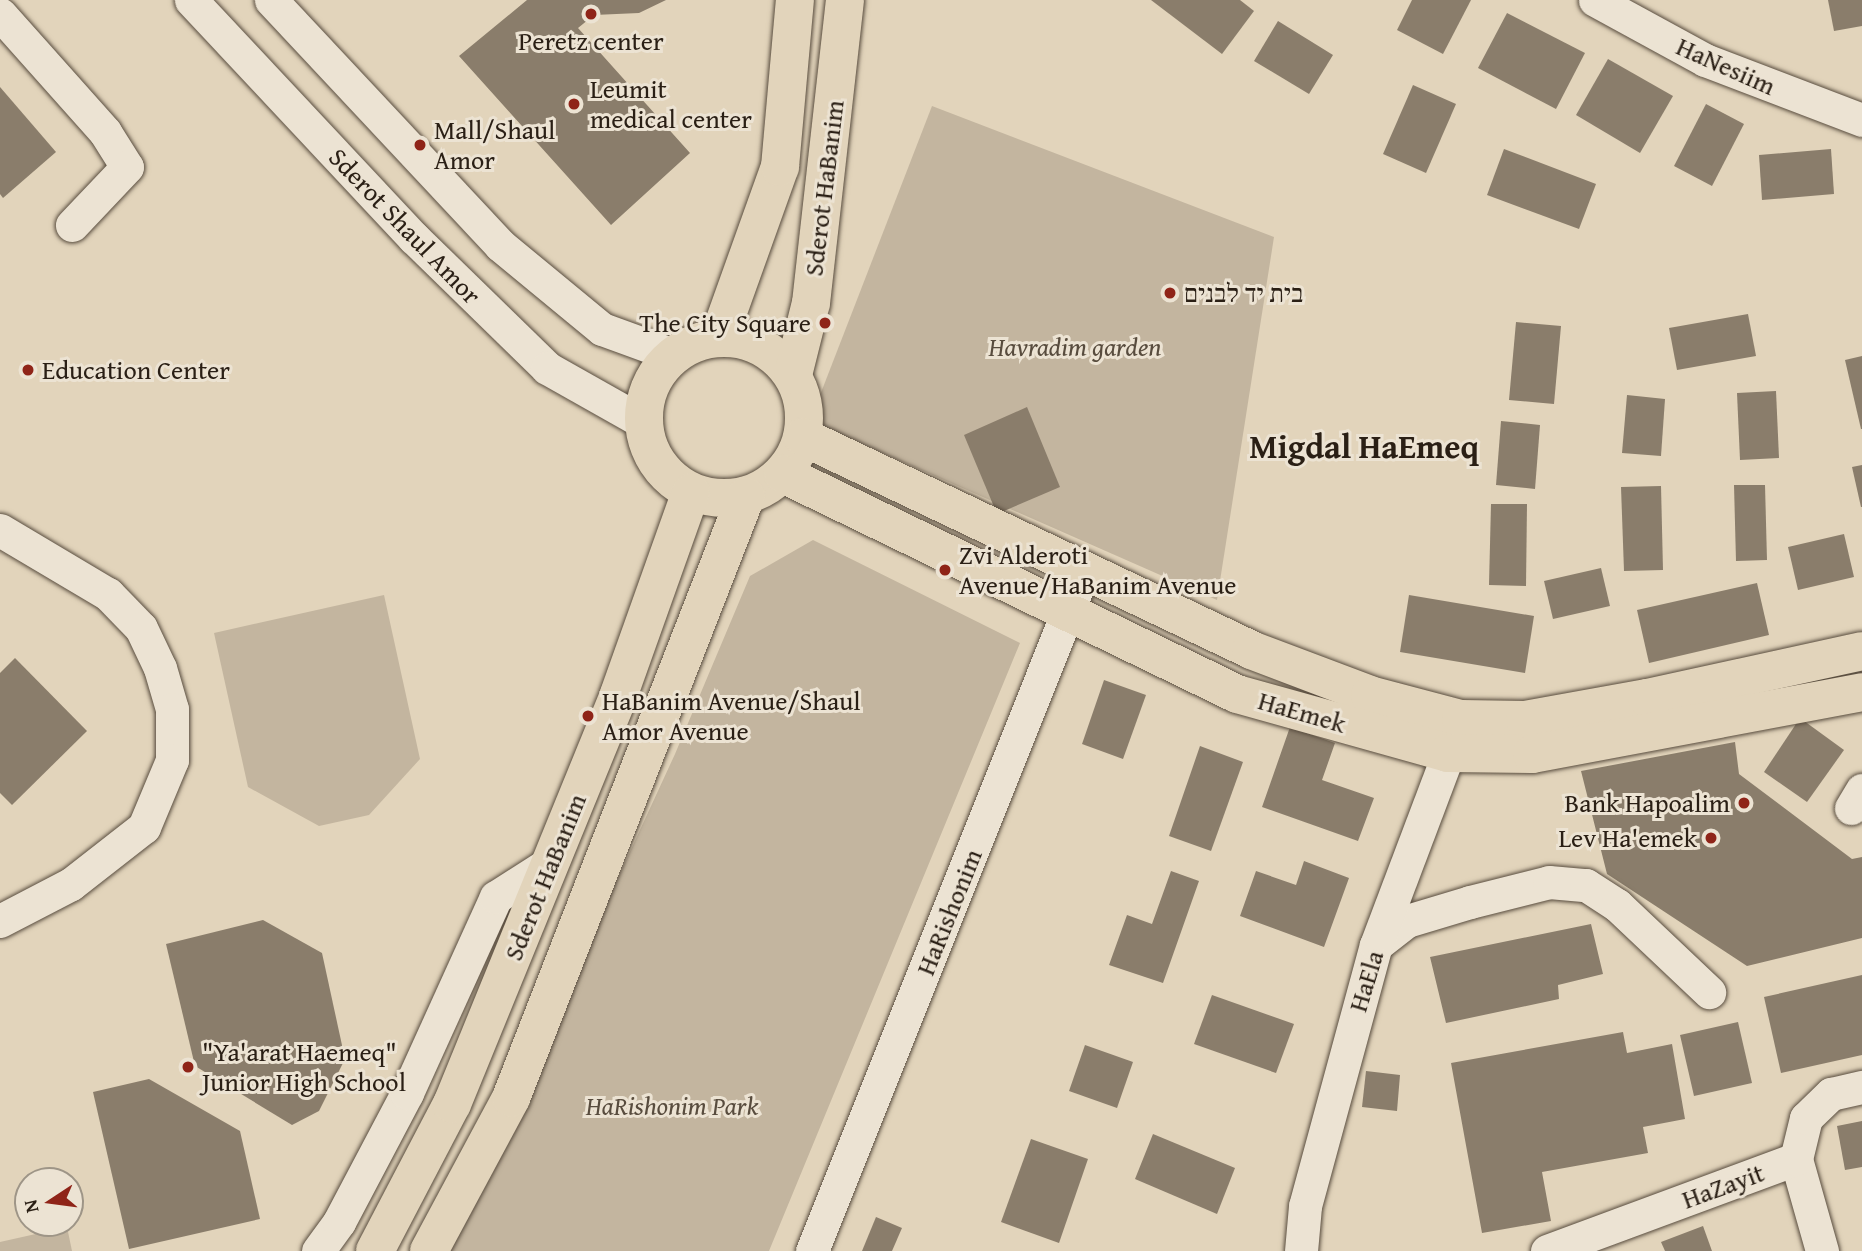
<!DOCTYPE html>
<html>
<head>
<meta charset="utf-8">
<style>
  body { margin:0 }
  #map { position:relative; width:1862px; height:1251px; overflow:hidden; background:#e2d4bb; font-family:"Gentium Book Plus","Frank Ruhl Libre",serif }
  div>[style] { position:absolute }
  .green>* { inset:0; background:#c3b59f }
  .building>* { inset:0; background:#8a7d6b }
  .roads { filter:drop-shadow(0 0 2px #584c3e) drop-shadow(0 0 2px #584c3e) }
  .minor>* { height:33px; margin:-16.5px; padding:0 16.5px; transform-origin:16.5px; border-radius:16.5px; background:#ece3d3 }
  .major>* { height:38px; margin:-19px; padding:0 19px; transform-origin:19px; border-radius:19px; background:#e2d4bb }
  .major>.ring { margin:-19px; padding:0; box-sizing:content-box; background:none; border:38px solid #e2d4bb; border-radius:50% }
  .dots>* { width:19px; height:19px; translate:-50% -50%; box-sizing:border-box; border:4px solid #ece3d3; border-radius:50% }
  span { translate:-50% -50%; white-space:nowrap; text-align:center; line-height:1.15; -webkit-text-stroke:6px #ece3d3; paint-order:stroke }
  .poi-label { font-size:26px; color:#2a1f15 }
  .left { translate:0 -50%; text-align:left }
  .right { translate:-100% -50%; text-align:right }
  .street-label { font-size:26px; color:#2a1f15 }
  .park-label { font-size:26px; color:#584c3e; font-style:italic }
  .district-label { font-size:33px; color:#2a1f15; font-weight:700 }
  .north { position:absolute; left:14px; top:1167px; width:70px; height:70px; box-sizing:border-box; background:#ece3d3; border:2px solid #9e9587; border-radius:50%; rotate:257deg; font-size:19px; font-weight:700; line-height:28px; text-align:center; color:#2a1f15 }
  .north::after { content:''; display:block; margin:auto; width:24px; height:32px; background:#8f2418; clip-path:polygon(50% 0,100% 100%,50% 72%,0 100%) }
</style>
</head>
<body>
<div id="map">
  <div class="green">
    <i style="clip-path:polygon(932px 106px,1274px 237px,1217px 600px,810px 421px)"></i>
    <i style="clip-path:polygon(813px 540px,1020px 643px,769px 1251px,446px 1251px,675px 754px,750px 576px)"></i>
    <i style="clip-path:polygon(384px 595px,420px 759px,369px 815px,319px 826px,248px 787px,214px 633px)"></i>
    <i style="clip-path:polygon(67px 1227px,72px 1251px,0 1251px,0 1242px)"></i>
  </div>
  <div class="building">
    <i style="clip-path:polygon(527px 0,666px 0,639px 13px,594px 15px,578px 28px,690px 153px,611px 225px,459px 56px)"></i>
    <i style="clip-path:polygon(1151px 0,1240px 0,1254px 11px,1222px 54px)"></i>
    <i style="clip-path:polygon(1412px 0,1471px 0,1443px 54px,1397px 30px)"></i>
    <i style="clip-path:polygon(1828px 0,1862px 0,1862px 26px,1834px 31px)"></i>
    <i style="clip-path:polygon(1507px 13px,1585px 53px,1556px 109px,1478px 68px)"></i>
    <i style="clip-path:polygon(1278px 21px,1333px 55px,1309px 94px,1254px 61px)"></i>
    <i style="clip-path:polygon(1608px 59px,1673px 96px,1640px 153px,1576px 115px)"></i>
    <i style="clip-path:polygon(1413px 85px,1456px 104px,1426px 173px,1383px 154px)"></i>
    <i style="clip-path:polygon(0 87px,56px 152px,3px 198px,0 194px)"></i>
    <i style="clip-path:polygon(1706px 104px,1744px 124px,1712px 186px,1674px 166px)"></i>
    <i style="clip-path:polygon(1504px 149px,1596px 184px,1579px 229px,1487px 195px)"></i>
    <i style="clip-path:polygon(1831px 149px,1834px 194px,1762px 200px,1759px 155px)"></i>
    <i style="clip-path:polygon(1748px 314px,1756px 356px,1677px 370px,1669px 328px)"></i>
    <i style="clip-path:polygon(1516px 322px,1561px 326px,1554px 404px,1509px 400px)"></i>
    <i style="clip-path:polygon(1862px 356px,1862px 429px,1861px 429px,1845px 360px)"></i>
    <i style="clip-path:polygon(1776px 391px,1779px 458px,1740px 460px,1737px 393px)"></i>
    <i style="clip-path:polygon(1627px 395px,1665px 399px,1661px 456px,1622px 453px)"></i>
    <i style="clip-path:polygon(1027px 407px,1060px 487px,997px 514px,964px 435px)"></i>
    <i style="clip-path:polygon(1501px 421px,1540px 425px,1535px 489px,1496px 485px)"></i>
    <i style="clip-path:polygon(1862px 465px,1862px 507px,1861px 507px,1852px 467px)"></i>
    <i style="clip-path:polygon(1734px 485px,1765px 485px,1767px 560px,1736px 561px)"></i>
    <i style="clip-path:polygon(1661px 486px,1663px 570px,1624px 571px,1621px 487px)"></i>
    <i style="clip-path:polygon(1491px 504px,1527px 504px,1526px 586px,1489px 585px)"></i>
    <i style="clip-path:polygon(1844px 534px,1854px 577px,1798px 590px,1788px 547px)"></i>
    <i style="clip-path:polygon(1601px 568px,1610px 606px,1553px 619px,1544px 581px)"></i>
    <i style="clip-path:polygon(1757px 583px,1769px 635px,1649px 663px,1637px 610px)"></i>
    <i style="clip-path:polygon(1409px 595px,1534px 616px,1525px 673px,1400px 652px)"></i>
    <i style="clip-path:polygon(15px 658px,87px 731px,12px 805px,0 793px,0 673px)"></i>
    <i style="clip-path:polygon(1104px 680px,1146px 695px,1123px 759px,1082px 744px)"></i>
    <i style="clip-path:polygon(1800px 718px,1844px 750px,1807px 802px,1764px 772px)"></i>
    <i style="clip-path:polygon(1290px 727px,1335px 743px,1322px 780px,1374px 798px,1358px 841px,1262px 807px)"></i>
    <i style="clip-path:polygon(1735px 742px,1739px 774px,1852px 859px,1862px 857px,1862px 938px,1747px 966px,1607px 874px,1581px 771px)"></i>
    <i style="clip-path:polygon(1200px 746px,1243px 762px,1211px 851px,1169px 836px)"></i>
    <i style="clip-path:polygon(1304px 861px,1349px 878px,1324px 947px,1240px 916px,1256px 871px,1296px 885px)"></i>
    <i style="clip-path:polygon(1171px 871px,1199px 881px,1163px 983px,1109px 965px,1127px 915px,1152px 924px)"></i>
    <i style="clip-path:polygon(263px 920px,322px 953px,345px 1059px,319px 1111px,292px 1125px,195px 1066px,166px 944px)"></i>
    <i style="clip-path:polygon(1591px 924px,1603px 974px,1558px 985px,1559px 999px,1446px 1023px,1430px 957px)"></i>
    <i style="clip-path:polygon(1862px 975px,1862px 1055px,1781px 1073px,1764px 997px)"></i>
    <i style="clip-path:polygon(1212px 995px,1294px 1024px,1276px 1073px,1194px 1044px)"></i>
    <i style="clip-path:polygon(1738px 1022px,1752px 1083px,1694px 1096px,1680px 1035px)"></i>
    <i style="clip-path:polygon(1623px 1032px,1627px 1053px,1672px 1044px,1685px 1119px,1643px 1127px,1648px 1153px,1542px 1172px,1551px 1221px,1482px 1233px,1451px 1063px)"></i>
    <i style="clip-path:polygon(1085px 1045px,1133px 1062px,1117px 1108px,1069px 1091px)"></i>
    <i style="clip-path:polygon(1366px 1071px,1400px 1075px,1397px 1111px,1362px 1107px)"></i>
    <i style="clip-path:polygon(149px 1079px,240px 1131px,260px 1219px,129px 1249px,93px 1092px)"></i>
    <i style="clip-path:polygon(1862px 1121px,1862px 1167px,1845px 1170px,1837px 1126px)"></i>
    <i style="clip-path:polygon(1153px 1134px,1235px 1168px,1217px 1214px,1135px 1179px)"></i>
    <i style="clip-path:polygon(1031px 1139px,1088px 1159px,1059px 1243px,1001px 1222px)"></i>
    <i style="clip-path:polygon(876px 1217px,902px 1228px,892px 1251px,862px 1251px)"></i>
    <i style="clip-path:polygon(1703px 1226px,1712px 1251px,1665px 1251px,1661px 1242px)"></i>
  </div>
  <div class="roads">
    <div class="minor">
      <i style="left:191px;top:0;width:326px;rotate:46.9deg"></i>
      <i style="left:414px;top:238px;width:186px;rotate:44.3deg"></i>
      <i style="left:547px;top:368px;width:110px;rotate:29.4deg"></i>
      <i style="left:271px;top:0;width:335px;rotate:46.9deg"></i>
      <i style="left:500px;top:245px;width:132px;rotate:39.5deg"></i>
      <i style="left:602px;top:329px;width:76px;rotate:20.1deg"></i>
      <i style="left:1595px;top:0;width:125px;rotate:28.6deg"></i>
      <i style="left:1705px;top:60px;width:168px;rotate:20.9deg"></i>
      <i style="left:0;top:14px;width:158px;rotate:48.3deg"></i>
      <i style="left:105px;top:132px;width:41px;rotate:57.8deg"></i>
      <i style="left:127px;top:167px;width:80px;rotate:133.5deg"></i>
      <i style="left:0;top:530px;width:126px;rotate:30.7deg"></i>
      <i style="left:108px;top:594px;width:47px;rotate:45.9deg"></i>
      <i style="left:141px;top:628px;width:44px;rotate:64.6deg"></i>
      <i style="left:160px;top:668px;width:43px;rotate:73.7deg"></i>
      <i style="left:172px;top:709px;width:51px;rotate:90deg"></i>
      <i style="left:172px;top:760px;width:73px;rotate:112.7deg"></i>
      <i style="left:144px;top:827px;width:93px;rotate:142deg"></i>
      <i style="left:71px;top:884px;width:80px;rotate:152.5deg"></i>
      <i style="left:1851px;top:808px;width:21px;rotate:-59deg"></i>
      <i style="left:1376px;top:945px;width:39px;rotate:-38deg"></i>
      <i style="left:1407px;top:921px;width:66px;rotate:-16.8deg"></i>
      <i style="left:1470px;top:902px;width:81px;rotate:-14.2deg"></i>
      <i style="left:1549px;top:882px;width:37px;rotate:5deg"></i>
      <i style="left:1586px;top:885px;width:37px;rotate:33deg"></i>
      <i style="left:1617px;top:905px;width:127px;rotate:43.4deg"></i>
      <i style="left:1796px;top:1159px;width:96px;rotate:74.2deg"></i>
      <i style="left:318px;top:1251px;width:36px;rotate:-54deg"></i>
      <i style="left:339px;top:1222px;width:146px;rotate:-62.2deg"></i>
      <i style="left:407px;top:1093px;width:215px;rotate:-65.6deg"></i>
      <i style="left:496px;top:897px;width:65px;rotate:-32.5deg"></i>
      <i style="left:812px;top:1251px;width:732px;rotate:-68.2deg"></i>
      <i style="left:1301px;top:1251px;width:45px;rotate:-84.9deg"></i>
      <i style="left:1305px;top:1206px;width:270px;rotate:-74.8deg"></i>
      <i style="left:1376px;top:945px;width:232px;rotate:-69.3deg"></i>
      <i style="left:1547px;top:1251px;width:265px;rotate:-20.3deg"></i>
      <i style="left:1796px;top:1159px;width:42px;rotate:-76.3deg"></i>
      <i style="left:1806px;top:1118px;width:35px;rotate:-44deg"></i>
      <i style="left:1831px;top:1094px;width:32px;rotate:-13deg"></i>
    </div>
    <div class="major">
      <i style="left:719px;top:337px;width:181px;rotate:-70.3deg"></i>
      <i style="left:780px;top:167px;width:168px;rotate:-84.9deg"></i>
      <i class="ring" style="left:644px;top:338px;width:122px;height:122px"></i>
      <i style="left:793px;top:375px;width:74px;rotate:-76deg"></i>
      <i style="left:811px;top:303px;width:305px;rotate:-83.6deg"></i>
      <i style="left:803px;top:437px;width:496px;rotate:25.4deg"></i>
      <i style="left:1251px;top:650px;width:127px;rotate:20.7deg"></i>
      <i style="left:1370px;top:695px;width:94px;rotate:14.8deg"></i>
      <i style="left:1461px;top:719px;width:64px;rotate:0.9deg"></i>
      <i style="left:1525px;top:720px;width:124px;rotate:-10.2deg"></i>
      <i style="left:1647px;top:698px;width:220px;rotate:-12.3deg"></i>
      <i style="left:783px;top:474px;width:504px;rotate:25.85deg"></i>
      <i style="left:1237px;top:694px;width:219px;rotate:15.6deg"></i>
      <i style="left:1448px;top:753px;width:84px;rotate:0.7deg"></i>
      <i style="left:1532px;top:754px;width:336px;rotate:-10.6deg"></i>
      <i style="left:375px;top:1251px;width:166px;rotate:-62.4deg"></i>
      <i style="left:452px;top:1104px;width:443px;rotate:-67.8deg"></i>
      <i style="left:619px;top:694px;width:214px;rotate:-70.4deg"></i>
      <i style="left:429px;top:1251px;width:174px;rotate:-61.8deg"></i>
      <i style="left:511px;top:1098px;width:646px;rotate:-68.68deg"></i>
    </div>
  </div>
  <div class="dots">
    <i style="left:591px;top:14px;background:#8f2418"></i>
    <i style="left:574px;top:104px;background:#8f2418"></i>
    <i style="left:420px;top:145px;background:#8f2418"></i>
    <i style="left:1170px;top:293px;background:#8f2418"></i>
    <i style="left:825px;top:323px;background:#8f2418"></i>
    <i style="left:28px;top:370px;background:#8f2418"></i>
    <i style="left:945px;top:570px;background:#8f2418"></i>
    <i style="left:588px;top:716px;background:#8f2418"></i>
    <i style="left:1744px;top:803px;background:#8f2418"></i>
    <i style="left:1711px;top:838px;background:#8f2418"></i>
    <i style="left:188px;top:1067px;background:#8f2418"></i>
  </div>
  <div class="poi-label">
    <span style="left:591px;top:41px">Peretz center</span>
    <span class="left" style="left:590px;top:104px">Leumit<br>medical center</span>
    <span class="left" style="left:434px;top:145px">Mall/Shaul<br>Amor</span>
    <span class="left" style="left:1184px;top:293px">בית יד לבנים</span>
    <span class="right" style="left:811px;top:323px">The City Square</span>
    <span class="left" style="left:42px;top:370px">Education Center</span>
    <span class="left" style="left:959px;top:570px">Zvi Alderoti<br>Avenue/HaBanim Avenue</span>
    <span class="left" style="left:602px;top:716px">HaBanim Avenue/Shaul<br>Amor Avenue</span>
    <span class="right" style="left:1730px;top:803px">Bank Hapoalim</span>
    <span class="right" style="left:1697px;top:838px">Lev Ha'emek</span>
    <span class="left" style="left:202px;top:1067px">"Ya'arat Haemeq"<br>Junior High School</span>
  </div>
  <div class="street-label">
    <span style="left:1726px;top:66px;rotate:24deg">HaNesiim</span>
    <span style="left:824px;top:188px;rotate:-83deg">Sderot HaBanim</span>
    <span style="left:405px;top:226px;rotate:46deg">Sderot Shaul Amor</span>
    <span style="left:1302px;top:712px;rotate:16deg">HaEmek</span>
    <span style="left:545px;top:877px;rotate:-68deg">Sderot HaBanim</span>
    <span style="left:949px;top:912px;rotate:-68deg">HaRishonim</span>
    <span style="left:1366px;top:981px;rotate:-73deg">HaEla</span>
    <span style="left:1723px;top:1186px;rotate:-20deg">HaZayit</span>
  </div>
  <div class="park-label">
    <span style="left:1075px;top:347px">Havradim garden</span>
    <span style="left:672px;top:1106px">HaRishonim Park</span>
  </div>
  <div class="district-label">
    <span style="left:1364px;top:447px">Migdal HaEmeq</span>
  </div>
  <div class="north">N</div>
</div>
</body>
</html>
